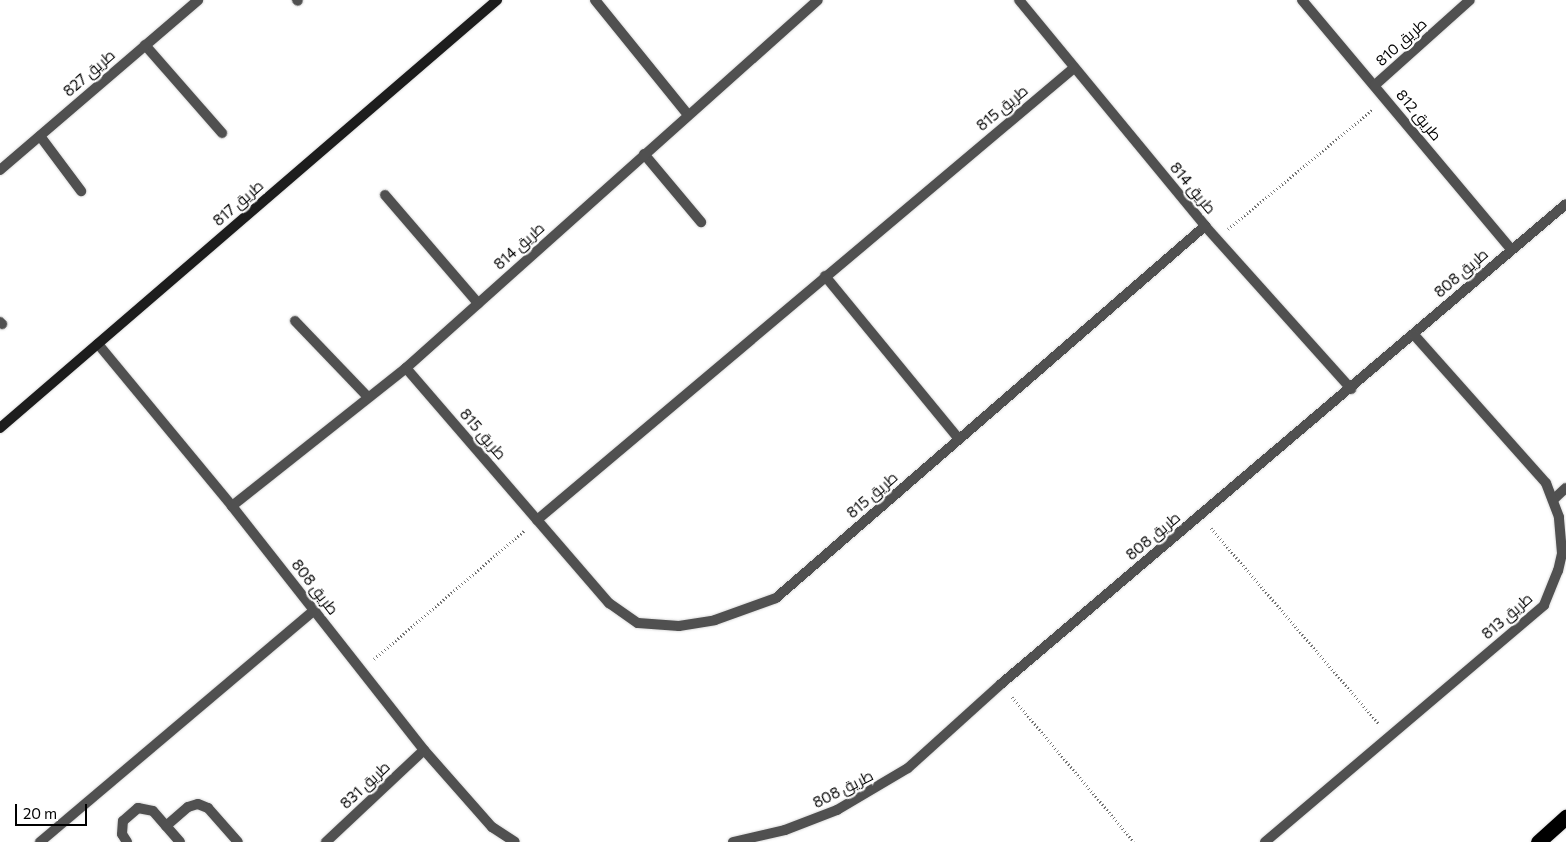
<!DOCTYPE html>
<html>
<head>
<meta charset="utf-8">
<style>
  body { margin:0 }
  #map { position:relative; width:1566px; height:842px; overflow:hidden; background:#fff; font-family:Commissioner,Cairo,sans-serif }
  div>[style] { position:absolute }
  .path>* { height:3px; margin-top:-1.5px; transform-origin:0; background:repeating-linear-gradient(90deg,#727272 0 1px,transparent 0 3.5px) }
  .roads { filter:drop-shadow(0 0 1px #dbdbdb) drop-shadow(0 0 1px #dbdbdb) }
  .lane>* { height:10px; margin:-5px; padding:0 5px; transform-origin:5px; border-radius:5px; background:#505050 }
  .street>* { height:10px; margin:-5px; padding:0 5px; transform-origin:5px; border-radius:5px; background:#505050 }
  .secondary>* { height:10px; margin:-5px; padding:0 5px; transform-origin:5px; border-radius:5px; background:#1d1d1d }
  .highway>* { height:15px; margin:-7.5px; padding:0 7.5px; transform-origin:7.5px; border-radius:7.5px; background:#000 }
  span { translate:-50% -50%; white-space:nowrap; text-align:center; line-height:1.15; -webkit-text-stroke:4.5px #fff; paint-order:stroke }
  .street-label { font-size:15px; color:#000 }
  .scale { position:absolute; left:15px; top:804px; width:72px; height:22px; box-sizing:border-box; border:2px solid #000; border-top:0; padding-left:6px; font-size:15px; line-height:18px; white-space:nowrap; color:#000; -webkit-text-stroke:4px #fff; paint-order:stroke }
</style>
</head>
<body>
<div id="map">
  <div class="path">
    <i style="left:1228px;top:229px;width:187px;rotate:-39.6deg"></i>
    <i style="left:1211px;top:528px;width:258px;rotate:49.4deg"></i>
    <i style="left:374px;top:659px;width:199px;rotate:-40.5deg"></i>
    <i style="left:1012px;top:697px;width:189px;rotate:49.9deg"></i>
  </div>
  <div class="roads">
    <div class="lane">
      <i style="left:297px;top:0;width:1px;rotate:45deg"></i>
      <i style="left:145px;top:45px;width:117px;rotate:48.8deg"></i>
      <i style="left:40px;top:136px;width:69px;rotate:53.3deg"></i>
      <i style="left:644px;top:154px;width:89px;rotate:50deg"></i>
      <i style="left:825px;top:276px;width:211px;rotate:50.6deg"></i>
      <i style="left:295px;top:321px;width:105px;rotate:46.2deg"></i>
      <i style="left:0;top:322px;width:3px;rotate:45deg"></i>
      <i style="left:1554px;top:499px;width:16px;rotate:-43deg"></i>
      <i style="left:166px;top:826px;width:29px;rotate:-41deg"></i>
      <i style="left:188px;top:807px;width:10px;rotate:-17deg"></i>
      <i style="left:198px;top:804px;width:11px;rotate:22deg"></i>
      <i style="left:208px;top:808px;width:45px;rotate:48.6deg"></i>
      <i style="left:127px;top:842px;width:9px;rotate:-122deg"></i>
      <i style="left:122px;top:834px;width:13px;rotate:-86deg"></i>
      <i style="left:123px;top:821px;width:20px;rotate:-41deg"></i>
      <i style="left:138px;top:808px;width:15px;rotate:11deg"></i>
      <i style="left:153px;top:811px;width:41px;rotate:48.9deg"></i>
    </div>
    <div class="street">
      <i style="left:595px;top:0;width:148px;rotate:51deg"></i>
      <i style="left:1019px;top:0;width:293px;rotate:50.5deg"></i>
      <i style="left:1205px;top:226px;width:219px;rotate:48.1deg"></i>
      <i style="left:1302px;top:0;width:325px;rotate:50deg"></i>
      <i style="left:1375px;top:85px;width:127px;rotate:-41.8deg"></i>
      <i style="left:0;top:170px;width:261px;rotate:-40.6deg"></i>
      <i style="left:385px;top:195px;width:143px;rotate:49.3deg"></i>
      <i style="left:98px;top:344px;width:210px;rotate:50.4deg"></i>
      <i style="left:232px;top:506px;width:310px;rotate:51.8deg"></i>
      <i style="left:424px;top:750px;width:103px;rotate:48.6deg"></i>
      <i style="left:492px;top:827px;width:27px;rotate:33deg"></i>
      <i style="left:406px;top:368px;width:311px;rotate:49.2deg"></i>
      <i style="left:609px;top:603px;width:35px;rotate:35deg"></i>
      <i style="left:638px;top:623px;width:41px;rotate:4.2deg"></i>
      <i style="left:679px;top:626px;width:36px;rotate:-9deg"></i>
      <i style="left:715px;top:620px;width:65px;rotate:-19.8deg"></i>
      <i style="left:776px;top:598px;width:568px;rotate:-40.93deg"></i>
      <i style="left:232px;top:506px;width:222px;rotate:-38.4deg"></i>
      <i style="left:406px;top:368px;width:552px;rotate:-41.77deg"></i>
      <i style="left:537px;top:520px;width:702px;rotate:-40.09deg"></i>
      <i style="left:40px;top:842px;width:360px;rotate:-40.2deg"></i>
      <i style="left:326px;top:842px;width:134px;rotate:-43.2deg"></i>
      <i style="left:733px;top:842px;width:53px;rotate:-13deg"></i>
      <i style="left:785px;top:830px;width:56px;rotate:-21deg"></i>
      <i style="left:837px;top:810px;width:82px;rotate:-30.6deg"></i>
      <i style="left:908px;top:768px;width:125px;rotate:-42.1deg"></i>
      <i style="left:1001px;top:684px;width:741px;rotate:-40.35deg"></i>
      <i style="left:1265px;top:842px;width:366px;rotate:-40.3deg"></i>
      <i style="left:1544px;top:605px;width:37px;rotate:-68deg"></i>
      <i style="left:1558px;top:571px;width:18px;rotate:-77deg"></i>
      <i style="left:1562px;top:553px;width:36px;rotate:-95deg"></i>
      <i style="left:1559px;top:517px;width:36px;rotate:-111deg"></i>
      <i style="left:1546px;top:483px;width:198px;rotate:-131.7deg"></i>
    </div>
    <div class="secondary">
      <i style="left:0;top:428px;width:656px;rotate:-40.73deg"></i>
    </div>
    <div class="highway">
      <i style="left:1538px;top:842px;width:38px;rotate:-42deg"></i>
    </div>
  </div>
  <div class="street-label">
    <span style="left:1401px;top:42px;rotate:-42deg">طريق 810</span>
    <span style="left:89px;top:73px;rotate:-41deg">طريق 827</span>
    <span style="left:1002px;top:108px;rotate:-40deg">طريق 815</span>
    <span style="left:1419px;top:115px;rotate:50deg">طريق 812</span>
    <span style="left:1193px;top:188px;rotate:50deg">طريق 814</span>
    <span style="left:238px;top:203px;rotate:-41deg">طريق 817</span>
    <span style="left:519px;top:246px;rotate:-42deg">طريق 814</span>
    <span style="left:1461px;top:273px;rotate:-41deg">طريق 808</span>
    <span style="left:483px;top:434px;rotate:49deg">طريق 815</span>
    <span style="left:872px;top:495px;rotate:-41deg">طريق 815</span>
    <span style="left:1153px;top:536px;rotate:-40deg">طريق 808</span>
    <span style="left:315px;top:587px;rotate:52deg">طريق 808</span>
    <span style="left:1507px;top:616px;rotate:-41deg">طريق 813</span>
    <span style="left:365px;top:785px;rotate:-43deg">طريق 831</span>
    <span style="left:843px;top:789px;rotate:-27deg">طريق 808</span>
  </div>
  <div class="scale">20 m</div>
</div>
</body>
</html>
